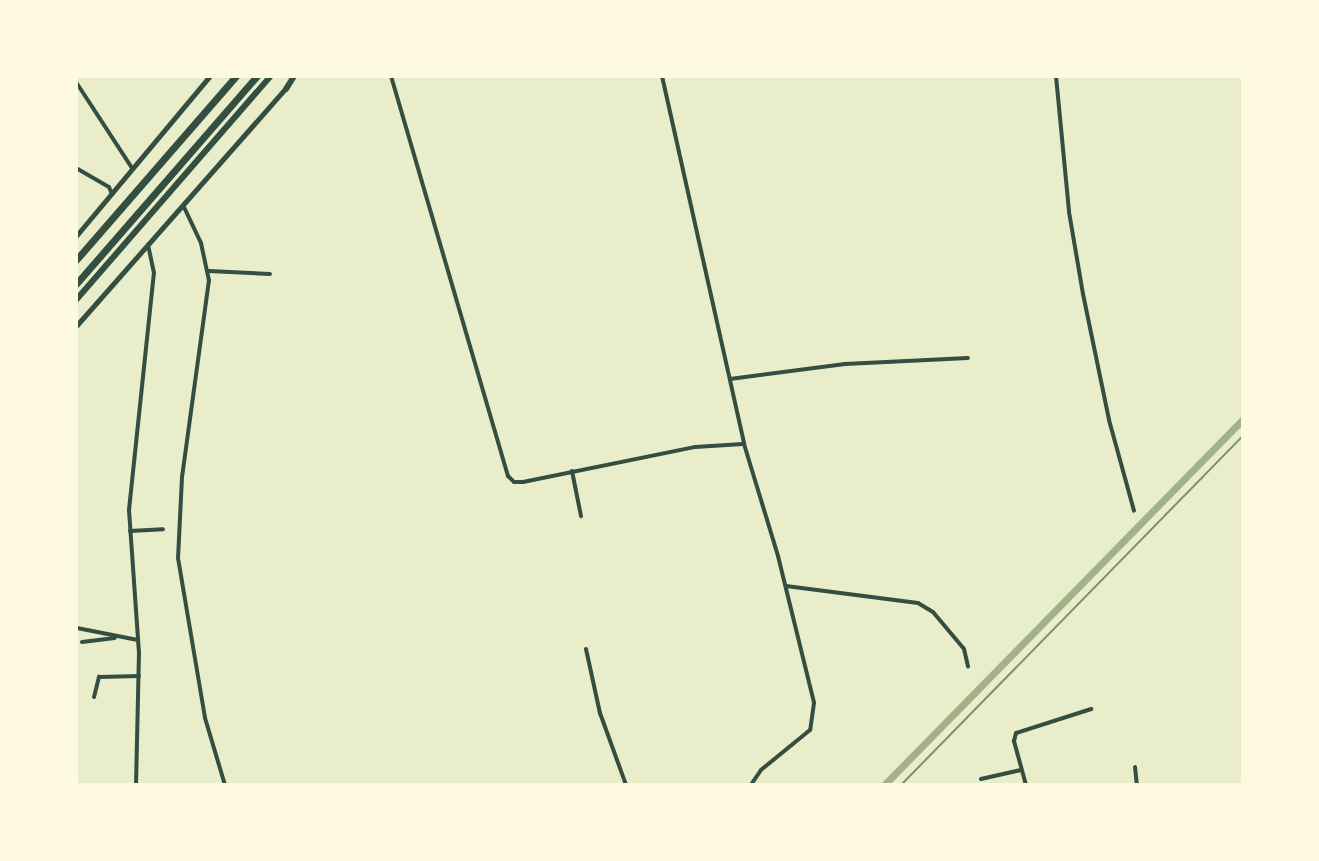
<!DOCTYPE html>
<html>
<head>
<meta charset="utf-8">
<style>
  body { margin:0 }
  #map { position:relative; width:1319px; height:861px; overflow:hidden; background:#e9edc9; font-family:"Golos Text",sans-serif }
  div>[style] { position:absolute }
  .canal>* { height:7px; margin:-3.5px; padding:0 3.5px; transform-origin:3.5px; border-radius:3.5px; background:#a3b18a }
  .minor>* { height:4px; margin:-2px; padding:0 2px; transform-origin:2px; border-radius:2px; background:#344e41 }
  .secondary>* { height:5px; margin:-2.5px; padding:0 2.5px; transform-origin:2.5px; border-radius:2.5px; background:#344e41 }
  .trunk>* { height:6px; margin:-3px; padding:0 3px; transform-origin:3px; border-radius:3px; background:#344e41 }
  .motorway>* { height:7px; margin:-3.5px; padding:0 3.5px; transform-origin:3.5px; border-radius:3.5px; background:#344e41 }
  .rail>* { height:2px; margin:-1px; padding:0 1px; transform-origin:1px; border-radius:1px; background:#7c8e77 }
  span { translate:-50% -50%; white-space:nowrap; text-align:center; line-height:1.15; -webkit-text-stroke:6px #fefae0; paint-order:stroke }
  .frame { position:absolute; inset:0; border:78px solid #fefae0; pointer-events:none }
</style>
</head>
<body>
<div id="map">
  <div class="canal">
    <i style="left:884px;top:785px;width:513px;rotate:-45.55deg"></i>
  </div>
  <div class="minor">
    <i style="left:391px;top:76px;width:417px;rotate:73.7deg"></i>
    <i style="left:508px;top:476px;width:8px;rotate:45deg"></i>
    <i style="left:514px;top:482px;width:9px"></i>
    <i style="left:523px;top:482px;width:176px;rotate:-11.5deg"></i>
    <i style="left:695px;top:447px;width:48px;rotate:-3.6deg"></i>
    <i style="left:662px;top:76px;width:377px;rotate:77.4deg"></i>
    <i style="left:744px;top:444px;width:117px;rotate:73.1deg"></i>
    <i style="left:778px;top:556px;width:151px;rotate:76.2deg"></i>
    <i style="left:814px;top:703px;width:27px;rotate:98deg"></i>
    <i style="left:810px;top:730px;width:63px;rotate:140.8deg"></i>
    <i style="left:761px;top:770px;width:18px;rotate:124deg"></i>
    <i style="left:1056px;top:76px;width:137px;rotate:84.5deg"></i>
    <i style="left:1069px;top:212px;width:83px;rotate:80.3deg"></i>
    <i style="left:1083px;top:294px;width:129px;rotate:78.3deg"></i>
    <i style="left:1109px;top:420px;width:94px;rotate:74.6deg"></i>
    <i style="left:76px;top:82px;width:103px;rotate:56.9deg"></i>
    <i style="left:76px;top:168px;width:38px;rotate:30deg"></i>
    <i style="left:109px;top:187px;width:8px;rotate:67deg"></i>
    <i style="left:183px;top:205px;width:42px;rotate:64.7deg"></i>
    <i style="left:201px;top:243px;width:38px;rotate:78deg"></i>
    <i style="left:209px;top:280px;width:199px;rotate:97.8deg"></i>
    <i style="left:182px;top:477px;width:81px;rotate:92.8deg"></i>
    <i style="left:178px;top:558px;width:162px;rotate:80.4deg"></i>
    <i style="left:205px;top:718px;width:70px;rotate:73.4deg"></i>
    <i style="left:209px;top:271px;width:61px;rotate:2.8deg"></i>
    <i style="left:730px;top:379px;width:116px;rotate:-7.4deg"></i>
    <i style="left:845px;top:364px;width:123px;rotate:-2.8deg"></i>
    <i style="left:572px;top:471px;width:46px;rotate:78.7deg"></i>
    <i style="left:130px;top:531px;width:33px;rotate:-3deg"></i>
    <i style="left:786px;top:586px;width:133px;rotate:7.3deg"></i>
    <i style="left:918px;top:603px;width:17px;rotate:31deg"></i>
    <i style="left:933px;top:612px;width:48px;rotate:50deg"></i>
    <i style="left:964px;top:649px;width:18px;rotate:77deg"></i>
    <i style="left:77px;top:628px;width:62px;rotate:11.1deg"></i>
    <i style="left:82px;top:642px;width:33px;rotate:-7deg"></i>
    <i style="left:586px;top:649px;width:66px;rotate:77.7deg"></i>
    <i style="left:600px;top:713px;width:77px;rotate:70.1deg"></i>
    <i style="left:94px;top:697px;width:21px;rotate:-76deg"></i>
    <i style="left:99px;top:677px;width:40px;rotate:-1.4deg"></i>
    <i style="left:1135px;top:767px;width:18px;rotate:84deg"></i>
    <i style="left:981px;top:779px;width:41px;rotate:-12.7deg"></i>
    <i style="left:136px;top:785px;width:132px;rotate:-88.7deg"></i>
    <i style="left:139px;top:653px;width:143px;rotate:-94deg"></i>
    <i style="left:129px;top:510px;width:238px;rotate:-84deg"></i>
    <i style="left:154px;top:273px;width:29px;rotate:-102deg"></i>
    <i style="left:1026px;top:785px;width:46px;rotate:-105.3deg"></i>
    <i style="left:1014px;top:741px;width:8px;rotate:-76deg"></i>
    <i style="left:1016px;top:733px;width:79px;rotate:-17.7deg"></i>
  </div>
  <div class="secondary">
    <i style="left:76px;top:236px;width:209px;rotate:-50.1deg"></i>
    <i style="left:76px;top:326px;width:319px;rotate:-48.6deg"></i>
  </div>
  <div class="trunk">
    <i style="left:286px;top:89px;width:15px;rotate:-58deg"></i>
    <i style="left:76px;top:300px;width:297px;rotate:-49deg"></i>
  </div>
  <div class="motorway">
    <i style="left:76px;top:260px;width:244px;rotate:-49deg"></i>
    <i style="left:76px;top:284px;width:276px;rotate:-49deg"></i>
  </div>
  <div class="rail">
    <i style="left:901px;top:785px;width:489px;rotate:-45.6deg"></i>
  </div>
  <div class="frame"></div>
</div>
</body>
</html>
